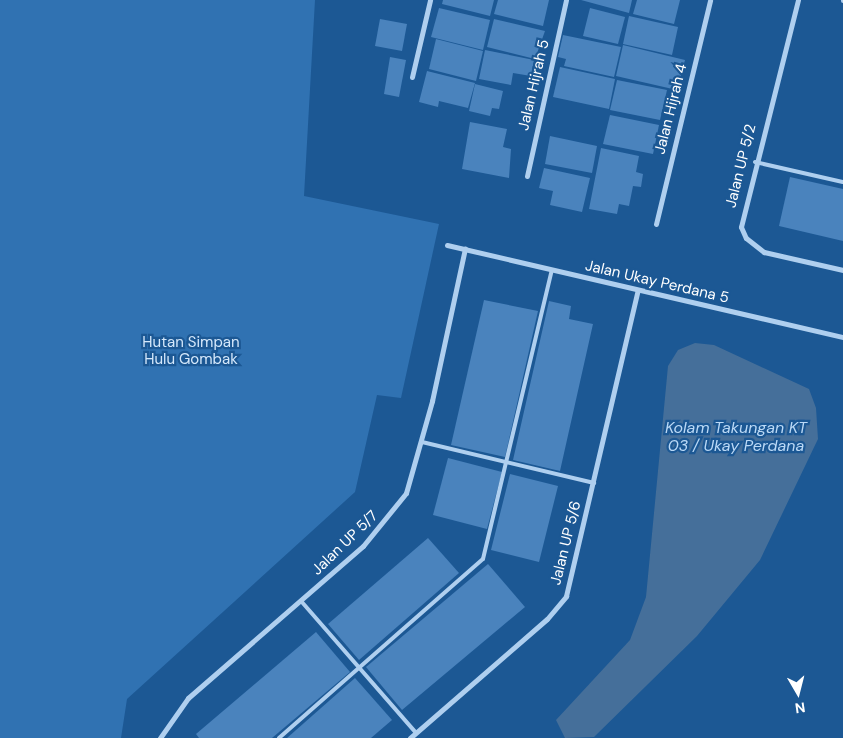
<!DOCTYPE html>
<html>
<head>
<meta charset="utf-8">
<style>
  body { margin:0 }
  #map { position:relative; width:843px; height:738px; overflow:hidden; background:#1c5894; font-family:"DM Sans",sans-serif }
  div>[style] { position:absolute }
  .green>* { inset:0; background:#3072b2 }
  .water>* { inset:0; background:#456f9a }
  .building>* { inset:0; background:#4a83bd }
  .service>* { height:4px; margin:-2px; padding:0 2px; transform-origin:2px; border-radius:2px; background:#afcfef }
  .minor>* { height:5px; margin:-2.5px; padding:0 2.5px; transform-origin:2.5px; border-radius:2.5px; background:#afcfef }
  span { translate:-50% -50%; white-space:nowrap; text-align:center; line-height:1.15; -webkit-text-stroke:4.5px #1c5894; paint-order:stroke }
  .street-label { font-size:15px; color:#fff }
  .park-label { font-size:15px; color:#d5e8fb }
  .water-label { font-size:16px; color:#bbd9f6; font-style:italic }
  .north { position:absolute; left:773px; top:668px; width:50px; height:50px; -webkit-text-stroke:4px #1c5894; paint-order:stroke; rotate:172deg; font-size:14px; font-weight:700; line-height:20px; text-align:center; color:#fff }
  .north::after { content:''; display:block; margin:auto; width:18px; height:22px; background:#fff; clip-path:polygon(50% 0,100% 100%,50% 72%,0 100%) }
</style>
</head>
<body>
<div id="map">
  <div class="green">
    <i style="clip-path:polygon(0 0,315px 0,304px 196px,439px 224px,401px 398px,377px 395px,355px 492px,127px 699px,121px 738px,0 738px)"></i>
  </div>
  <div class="water">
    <i style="clip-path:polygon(695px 343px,714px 345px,809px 389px,816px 408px,818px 439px,760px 560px,697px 636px,594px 737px,565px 738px,556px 720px,630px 640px,646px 597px,668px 366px,678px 350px)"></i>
  </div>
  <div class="building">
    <i style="clip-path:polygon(443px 0,494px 0,490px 16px,442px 4px)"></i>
    <i style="clip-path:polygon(498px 0,549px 0,543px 26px,494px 14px)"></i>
    <i style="clip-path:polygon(581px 0,632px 0,629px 13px)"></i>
    <i style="clip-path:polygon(637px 0,680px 0,674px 24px,633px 14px)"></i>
    <i style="clip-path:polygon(439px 8px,490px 20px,483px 50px,431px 37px)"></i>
    <i style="clip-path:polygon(590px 8px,625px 17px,618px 44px,583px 36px)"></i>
    <i style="clip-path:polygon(629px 16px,678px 27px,672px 55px,623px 44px)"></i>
    <i style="clip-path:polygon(380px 19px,407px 24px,402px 51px,375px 46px)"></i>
    <i style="clip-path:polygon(494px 19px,545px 31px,535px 59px,487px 47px)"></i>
    <i style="clip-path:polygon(563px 35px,621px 47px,614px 77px,564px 66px,566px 59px,558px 57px)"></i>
    <i style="clip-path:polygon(436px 39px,483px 51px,476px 81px,429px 69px)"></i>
    <i style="clip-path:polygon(623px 45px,685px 60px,677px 90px,616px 76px)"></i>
    <i style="clip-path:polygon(485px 50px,534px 60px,531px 76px,513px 73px,511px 85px,479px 79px)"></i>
    <i style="clip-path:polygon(390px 57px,406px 60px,399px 97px,384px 94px)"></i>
    <i style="clip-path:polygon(560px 67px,615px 79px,609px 109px,553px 97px)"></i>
    <i style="clip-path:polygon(427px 71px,475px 83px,468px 108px,439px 101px,438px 107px,419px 102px)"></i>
    <i style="clip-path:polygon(617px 80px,667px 90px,660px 120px,610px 110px)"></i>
    <i style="clip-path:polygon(475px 84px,503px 91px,499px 109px,492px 108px,490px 116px,469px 111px)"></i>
    <i style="clip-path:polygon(610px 115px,659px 125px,653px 154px,603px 144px)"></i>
    <i style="clip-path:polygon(470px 122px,507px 129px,503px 147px,511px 149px,509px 178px,462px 169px)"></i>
    <i style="clip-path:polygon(550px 136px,597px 146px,592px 173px,545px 164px)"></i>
    <i style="clip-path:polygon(601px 148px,639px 156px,636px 172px,643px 174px,641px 187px,633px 186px,629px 206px,619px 204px,617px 214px,589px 209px)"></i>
    <i style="clip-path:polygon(544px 168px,590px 178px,582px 212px,550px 205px,553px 191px,539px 188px)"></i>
    <i style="clip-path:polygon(790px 177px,843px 189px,843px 241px,779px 226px)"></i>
    <i style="clip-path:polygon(484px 300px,538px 311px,505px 457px,451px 445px)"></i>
    <i style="clip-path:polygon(549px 301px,571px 306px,569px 319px,593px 324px,560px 471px,513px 460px)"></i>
    <i style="clip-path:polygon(448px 458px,502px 472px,487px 529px,433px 515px)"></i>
    <i style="clip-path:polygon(510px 474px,558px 486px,539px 562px,491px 550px)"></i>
    <i style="clip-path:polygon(428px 538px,459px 573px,359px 660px,328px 624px)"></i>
    <i style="clip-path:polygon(488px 564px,525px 607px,402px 710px,366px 667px)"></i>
    <i style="clip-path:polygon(316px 632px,350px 672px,272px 738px,199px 738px,196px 734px)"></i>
    <i style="clip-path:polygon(355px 678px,392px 720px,371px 738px,287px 738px)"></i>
  </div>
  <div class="service">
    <i style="left:843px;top:0;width:1px;rotate:90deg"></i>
    <i style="left:755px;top:162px;width:90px;rotate:12.8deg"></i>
    <i style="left:422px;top:442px;width:177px;rotate:13.4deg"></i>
    <i style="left:301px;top:601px;width:175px;rotate:48.9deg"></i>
    <i style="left:279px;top:738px;width:271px;rotate:-41.3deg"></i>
    <i style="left:483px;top:559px;width:297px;rotate:-76.6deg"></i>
  </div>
  <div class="minor">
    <i style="left:798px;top:0;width:234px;rotate:104.1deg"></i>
    <i style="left:741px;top:227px;width:12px;rotate:66deg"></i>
    <i style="left:746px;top:238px;width:23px;rotate:38deg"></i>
    <i style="left:764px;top:252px;width:81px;rotate:12.8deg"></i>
    <i style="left:412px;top:77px;width:79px;rotate:-76.8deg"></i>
    <i style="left:527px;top:176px;width:180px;rotate:-77.5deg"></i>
    <i style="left:656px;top:224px;width:230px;rotate:-76.4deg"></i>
    <i style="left:447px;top:245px;width:407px;rotate:13.1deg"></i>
    <i style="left:160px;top:738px;width:49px;rotate:-55deg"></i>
    <i style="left:188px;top:698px;width:232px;rotate:-41deg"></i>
    <i style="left:363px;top:546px;width:68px;rotate:-50.9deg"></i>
    <i style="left:406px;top:493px;width:96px;rotate:-74.2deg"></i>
    <i style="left:432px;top:401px;width:156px;rotate:-77.8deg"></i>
    <i style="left:410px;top:738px;width:181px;rotate:-41deg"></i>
    <i style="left:547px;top:619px;width:30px;rotate:-50deg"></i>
    <i style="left:566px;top:596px;width:314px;rotate:-76.8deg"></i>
  </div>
  <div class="street-label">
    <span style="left:534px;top:85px;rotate:-77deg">Jalan Hijrah 5</span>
    <span style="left:671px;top:109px;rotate:-76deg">Jalan Hijrah 4</span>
    <span style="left:741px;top:166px;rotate:-76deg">Jalan UP 5/2</span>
    <span style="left:657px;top:282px;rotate:13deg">Jalan Ukay Perdana 5</span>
    <span style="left:345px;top:543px;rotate:-44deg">Jalan UP 5/7</span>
    <span style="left:566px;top:543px;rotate:-76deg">Jalan UP 5/6</span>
  </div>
  <div class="park-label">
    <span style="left:191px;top:351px">Hutan Simpan<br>Hulu Gombak</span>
  </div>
  <div class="water-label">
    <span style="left:736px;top:437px">Kolam Takungan KT<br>03 / Ukay Perdana</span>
  </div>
  <div class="north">N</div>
</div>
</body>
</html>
